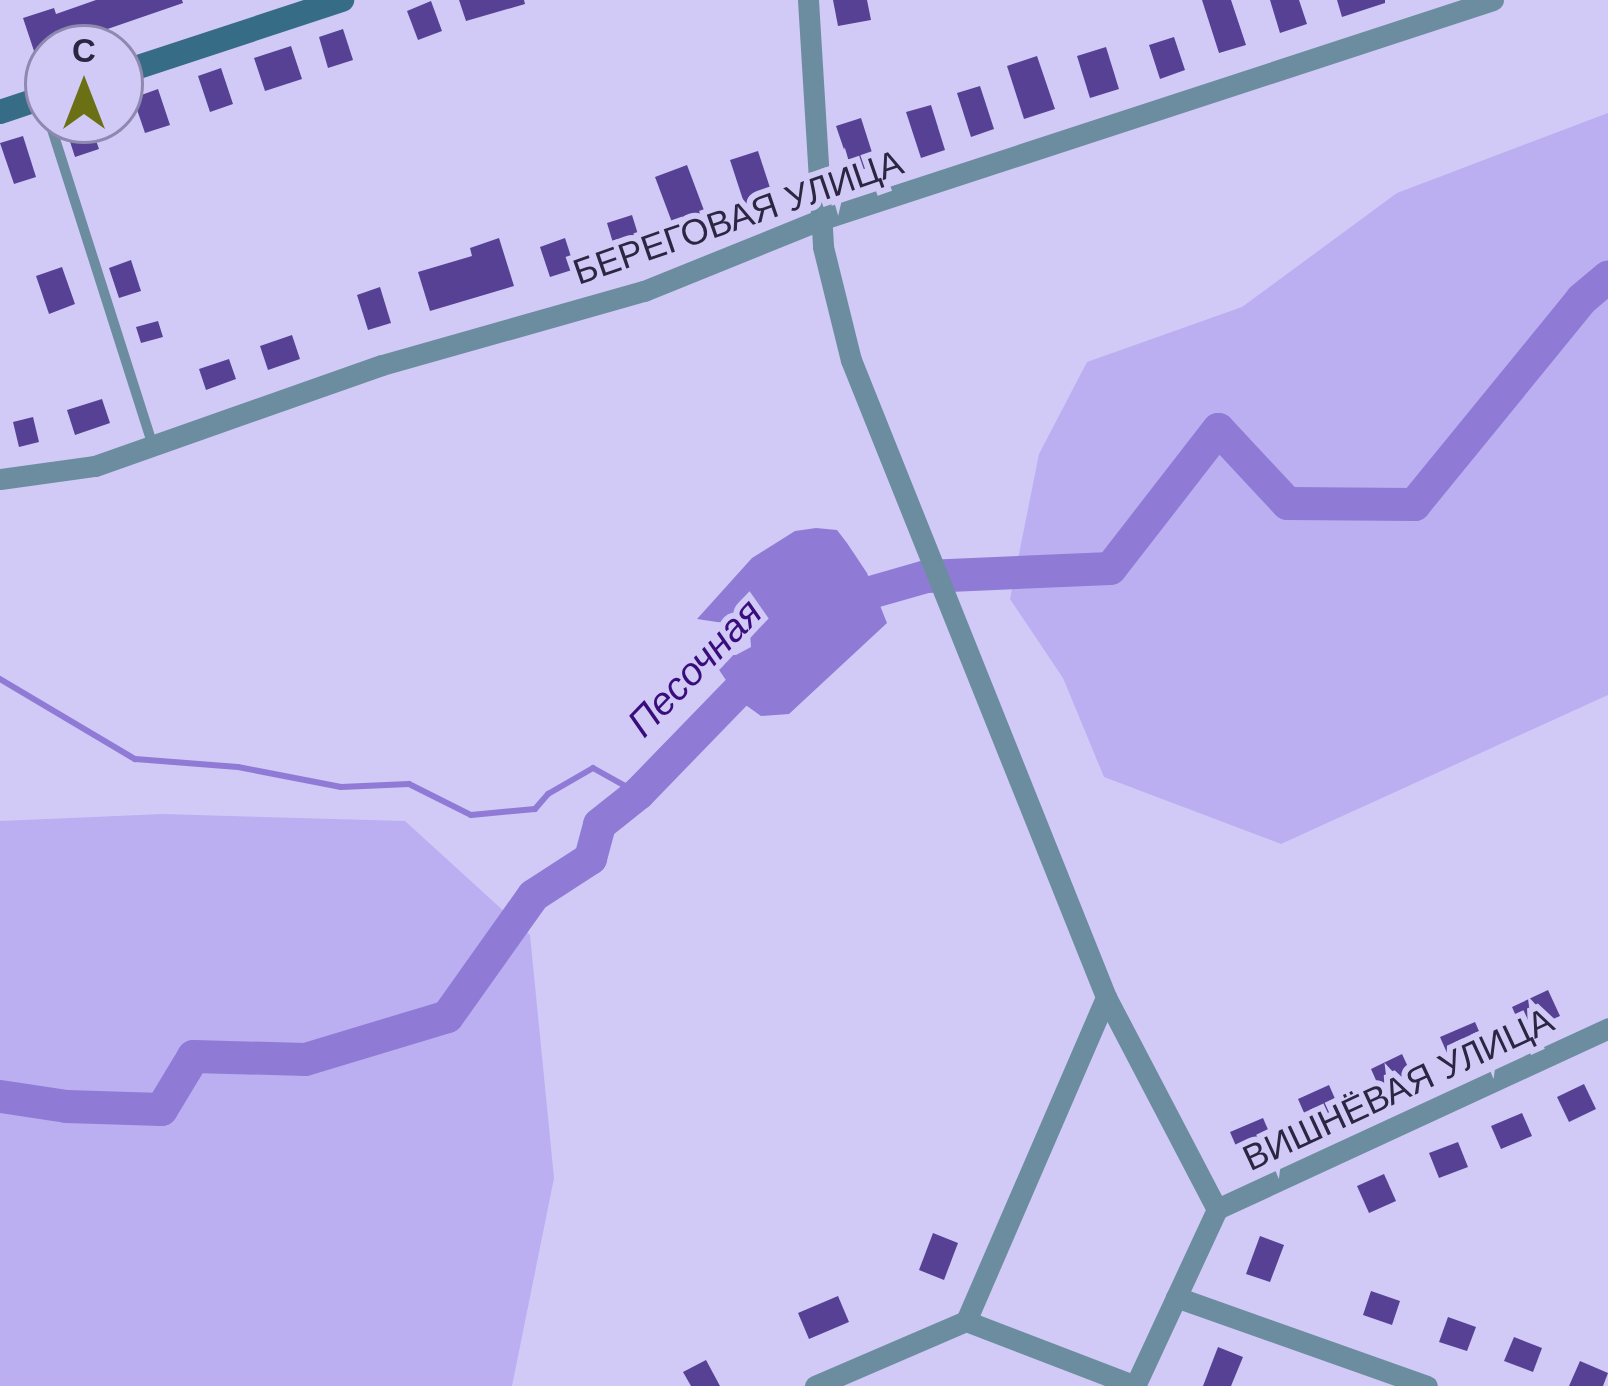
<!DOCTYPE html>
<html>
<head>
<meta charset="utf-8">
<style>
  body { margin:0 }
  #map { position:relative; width:1608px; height:1386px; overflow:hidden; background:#d1caf7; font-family:Arial,sans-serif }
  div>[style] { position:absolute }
  .green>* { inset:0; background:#bbaff2 }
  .water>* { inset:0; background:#8f7bd5 }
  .stream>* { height:6px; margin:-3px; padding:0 3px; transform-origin:3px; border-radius:3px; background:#8f7bd5 }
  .river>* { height:33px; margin:-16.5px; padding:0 16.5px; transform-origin:16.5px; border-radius:16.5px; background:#8f7bd5 }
  .building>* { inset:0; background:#574195 }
  .lane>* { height:10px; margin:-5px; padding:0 5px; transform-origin:5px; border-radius:5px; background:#6c8da0 }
  .street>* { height:21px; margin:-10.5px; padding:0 10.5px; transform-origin:10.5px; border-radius:10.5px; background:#6c8da0 }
  .secondary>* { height:24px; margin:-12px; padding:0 12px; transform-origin:12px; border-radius:12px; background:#376c87 }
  span { translate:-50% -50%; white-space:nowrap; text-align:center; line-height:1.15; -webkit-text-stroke:12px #d1caf7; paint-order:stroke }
  .street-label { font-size:36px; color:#2c2643 }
  .water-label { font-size:39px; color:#390d7b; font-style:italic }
  .north { position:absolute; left:24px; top:24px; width:120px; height:120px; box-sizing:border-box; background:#d1caf7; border:3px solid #8f88af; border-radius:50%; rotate:0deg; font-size:33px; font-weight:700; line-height:48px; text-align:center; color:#2c2643 }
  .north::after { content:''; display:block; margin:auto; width:42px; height:54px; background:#6c7015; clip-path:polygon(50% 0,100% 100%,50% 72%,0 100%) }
</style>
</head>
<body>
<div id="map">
  <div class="green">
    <i style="clip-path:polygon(1608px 113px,1608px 695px,1281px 844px,1104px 777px,1063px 678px,1010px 599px,1039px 454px,1087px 362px,1242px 307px,1397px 193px)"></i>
    <i style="clip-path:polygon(163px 814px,405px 821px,530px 935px,554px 1178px,512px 1386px,0 1386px,0 821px)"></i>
  </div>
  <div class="water">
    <i style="clip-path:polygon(816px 528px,837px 530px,847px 543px,867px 573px,887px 623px,789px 714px,761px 716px,740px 701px,709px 655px,736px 655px,751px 647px,750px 633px,737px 625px,697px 619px,752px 558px,795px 531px)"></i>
  </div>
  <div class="stream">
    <i style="left:0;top:679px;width:157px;rotate:30.7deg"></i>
    <i style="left:135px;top:759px;width:103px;rotate:4.4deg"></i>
    <i style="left:238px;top:767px;width:105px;rotate:11deg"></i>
    <i style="left:341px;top:787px;width:68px;rotate:-2.5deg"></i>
    <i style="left:409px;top:784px;width:69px;rotate:26.6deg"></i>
    <i style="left:471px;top:815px;width:64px;rotate:-5.4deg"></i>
    <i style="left:535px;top:809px;width:20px;rotate:-49deg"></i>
    <i style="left:548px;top:794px;width:52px;rotate:-30deg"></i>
    <i style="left:593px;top:768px;width:51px;rotate:29.1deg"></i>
  </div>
  <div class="river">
    <i style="left:835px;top:602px;width:95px;rotate:-15.9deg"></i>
    <i style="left:926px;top:576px;width:184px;rotate:-2.5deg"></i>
    <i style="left:1110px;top:568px;width:176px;rotate:-52.2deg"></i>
    <i style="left:1218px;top:429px;width:101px;rotate:47deg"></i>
    <i style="left:1287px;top:503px;width:127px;rotate:0.5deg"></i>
    <i style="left:1414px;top:504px;width:264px;rotate:-50.8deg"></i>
    <i style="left:1581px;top:299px;width:35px;rotate:-40deg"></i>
    <i style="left:0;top:1096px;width:67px;rotate:8.6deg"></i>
    <i style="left:66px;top:1106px;width:95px;rotate:1.8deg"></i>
    <i style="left:161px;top:1109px;width:62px;rotate:-58.9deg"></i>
    <i style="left:193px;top:1056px;width:112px;rotate:1.5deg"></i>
    <i style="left:305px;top:1059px;width:148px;rotate:-16.8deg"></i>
    <i style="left:447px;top:1016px;width:148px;rotate:-54.6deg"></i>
    <i style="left:533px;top:895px;width:68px;rotate:-33deg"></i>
    <i style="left:590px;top:858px;width:35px;rotate:-75deg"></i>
    <i style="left:599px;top:824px;width:50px;rotate:-38.5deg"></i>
    <i style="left:638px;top:793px;width:185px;rotate:-45.9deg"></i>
  </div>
  <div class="building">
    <i style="clip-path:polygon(96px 0,182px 0,183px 3px,35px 54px,23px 18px,54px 8px,56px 14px)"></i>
    <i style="clip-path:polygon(459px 0,524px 0,525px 4px,466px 21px)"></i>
    <i style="clip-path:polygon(833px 0,867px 0,871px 20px,838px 26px)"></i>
    <i style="clip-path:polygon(1202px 0,1231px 0,1246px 45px,1219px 53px)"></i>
    <i style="clip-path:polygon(1270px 0,1299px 0,1307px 24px,1280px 33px)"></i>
    <i style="clip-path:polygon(1337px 0,1385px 0,1385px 3px,1342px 17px)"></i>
    <i style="clip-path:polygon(431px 1px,442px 31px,418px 40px,407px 11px)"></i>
    <i style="clip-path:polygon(343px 29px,353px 60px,328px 68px,319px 37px)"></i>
    <i style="clip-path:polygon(1174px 37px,1185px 70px,1160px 79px,1149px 45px)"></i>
    <i style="clip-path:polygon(291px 46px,302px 79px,265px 91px,254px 58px)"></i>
    <i style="clip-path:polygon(1106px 47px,1119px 89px,1090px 98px,1077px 56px)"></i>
    <i style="clip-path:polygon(1037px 56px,1055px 109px,1024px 119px,1007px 66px)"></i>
    <i style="clip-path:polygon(221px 68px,233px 104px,210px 112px,198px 76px)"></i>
    <i style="clip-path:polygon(980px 86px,994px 129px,971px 137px,957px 93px)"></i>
    <i style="clip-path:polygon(158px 89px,170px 125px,145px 133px,133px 98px)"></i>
    <i style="clip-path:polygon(931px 105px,945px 150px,921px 158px,906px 112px)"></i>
    <i style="clip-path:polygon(861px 118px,876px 165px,852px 173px,836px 126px)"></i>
    <i style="clip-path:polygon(63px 120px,89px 120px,99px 149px,75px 157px)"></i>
    <i style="clip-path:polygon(23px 136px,36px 177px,14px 184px,0 143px)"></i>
    <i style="clip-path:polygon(758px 151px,774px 200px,746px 209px,730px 160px)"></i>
    <i style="clip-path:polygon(687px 165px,708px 221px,676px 233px,655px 177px)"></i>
    <i style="clip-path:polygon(632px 215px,641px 244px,616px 253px,607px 223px)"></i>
    <i style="clip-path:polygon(499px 238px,514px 286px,430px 311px,418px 272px,472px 256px,470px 248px)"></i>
    <i style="clip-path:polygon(565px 238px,575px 269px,550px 277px,540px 247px)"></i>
    <i style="clip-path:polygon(131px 260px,141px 291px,119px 298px,109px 268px)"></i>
    <i style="clip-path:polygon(62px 267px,75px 304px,49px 314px,36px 276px)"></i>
    <i style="clip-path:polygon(380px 287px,391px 323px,368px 330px,357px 295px)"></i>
    <i style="clip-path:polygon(158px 321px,163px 337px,141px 343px,136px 327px)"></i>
    <i style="clip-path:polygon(292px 335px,300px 359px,268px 370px,260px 346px)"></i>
    <i style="clip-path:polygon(229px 359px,236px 379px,206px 390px,199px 369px)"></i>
    <i style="clip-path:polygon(102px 399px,110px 423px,75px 435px,67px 410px)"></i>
    <i style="clip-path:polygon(33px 417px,39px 442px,19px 447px,13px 422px)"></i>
    <i style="clip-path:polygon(1548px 990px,1560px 1016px,1523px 1032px,1512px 1007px)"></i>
    <i style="clip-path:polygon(1475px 1022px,1486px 1047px,1451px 1062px,1440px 1037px)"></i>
    <i style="clip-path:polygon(1402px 1054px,1415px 1082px,1383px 1096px,1371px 1069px)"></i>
    <i style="clip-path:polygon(1584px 1084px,1596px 1109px,1569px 1122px,1557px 1097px)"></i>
    <i style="clip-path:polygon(1329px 1085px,1340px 1110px,1309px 1124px,1298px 1099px)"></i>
    <i style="clip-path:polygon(1522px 1113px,1532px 1136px,1501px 1149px,1491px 1126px)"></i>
    <i style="clip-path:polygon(1263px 1118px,1272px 1139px,1239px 1153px,1230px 1132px)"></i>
    <i style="clip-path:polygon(1458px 1142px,1468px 1167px,1439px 1178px,1429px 1153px)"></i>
    <i style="clip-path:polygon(1384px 1174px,1396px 1201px,1369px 1213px,1357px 1186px)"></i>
    <i style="clip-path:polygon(933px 1233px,958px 1243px,944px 1280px,919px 1270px)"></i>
    <i style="clip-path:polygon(1260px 1236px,1284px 1245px,1270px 1282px,1246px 1274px)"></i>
    <i style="clip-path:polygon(1371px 1291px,1400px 1301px,1392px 1325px,1363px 1315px)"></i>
    <i style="clip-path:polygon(838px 1296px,849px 1322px,809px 1339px,798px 1313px)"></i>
    <i style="clip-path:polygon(1448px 1317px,1476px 1327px,1467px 1351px,1439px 1342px)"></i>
    <i style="clip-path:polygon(1514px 1337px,1542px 1348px,1533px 1372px,1504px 1361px)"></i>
    <i style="clip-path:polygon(1218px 1347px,1243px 1357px,1231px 1386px,1203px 1386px)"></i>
    <i style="clip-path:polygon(706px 1360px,720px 1386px,691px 1386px,683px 1372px)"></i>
    <i style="clip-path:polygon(1580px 1361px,1608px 1373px,1603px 1386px,1569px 1386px)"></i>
  </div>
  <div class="lane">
    <i style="left:49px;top:120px;width:341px;rotate:72.3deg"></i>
  </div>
  <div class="street">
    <i style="left:808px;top:0;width:247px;rotate:86.5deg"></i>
    <i style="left:823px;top:247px;width:116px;rotate:76.1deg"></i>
    <i style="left:851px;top:360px;width:686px;rotate:68.18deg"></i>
    <i style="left:1106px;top:997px;width:239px;rotate:62.4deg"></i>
    <i style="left:0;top:479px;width:96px;rotate:-7.8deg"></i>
    <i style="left:95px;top:466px;width:304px;rotate:-19.4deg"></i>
    <i style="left:382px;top:365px;width:272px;rotate:-15.8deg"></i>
    <i style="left:644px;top:291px;width:190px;rotate:-22deg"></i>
    <i style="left:820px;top:220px;width:708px;rotate:-18.1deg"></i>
    <i style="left:1217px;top:1209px;width:431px;rotate:-24.8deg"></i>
    <i style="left:1176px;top:1297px;width:266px;rotate:19.5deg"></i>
    <i style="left:966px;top:1321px;width:353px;rotate:-66.6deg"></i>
    <i style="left:966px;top:1321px;width:181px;rotate:21deg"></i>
    <i style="left:815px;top:1386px;width:164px;rotate:-23.3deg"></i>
    <i style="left:1135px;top:1386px;width:195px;rotate:-65.1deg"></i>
  </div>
  <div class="secondary">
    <i style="left:120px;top:73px;width:234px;rotate:-18.2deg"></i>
    <i style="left:0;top:112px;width:51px;rotate:-18.4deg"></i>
  </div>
  <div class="street-label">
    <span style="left:738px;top:217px;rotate:-19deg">БЕРЕГОВАЯ УЛИЦА</span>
    <span style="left:1398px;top:1089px;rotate:-25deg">ВИШНЁВАЯ УЛИЦА</span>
  </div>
  <div class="water-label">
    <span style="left:695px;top:668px;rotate:-46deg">Песочная</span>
  </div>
  <div class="north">С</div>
</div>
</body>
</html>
